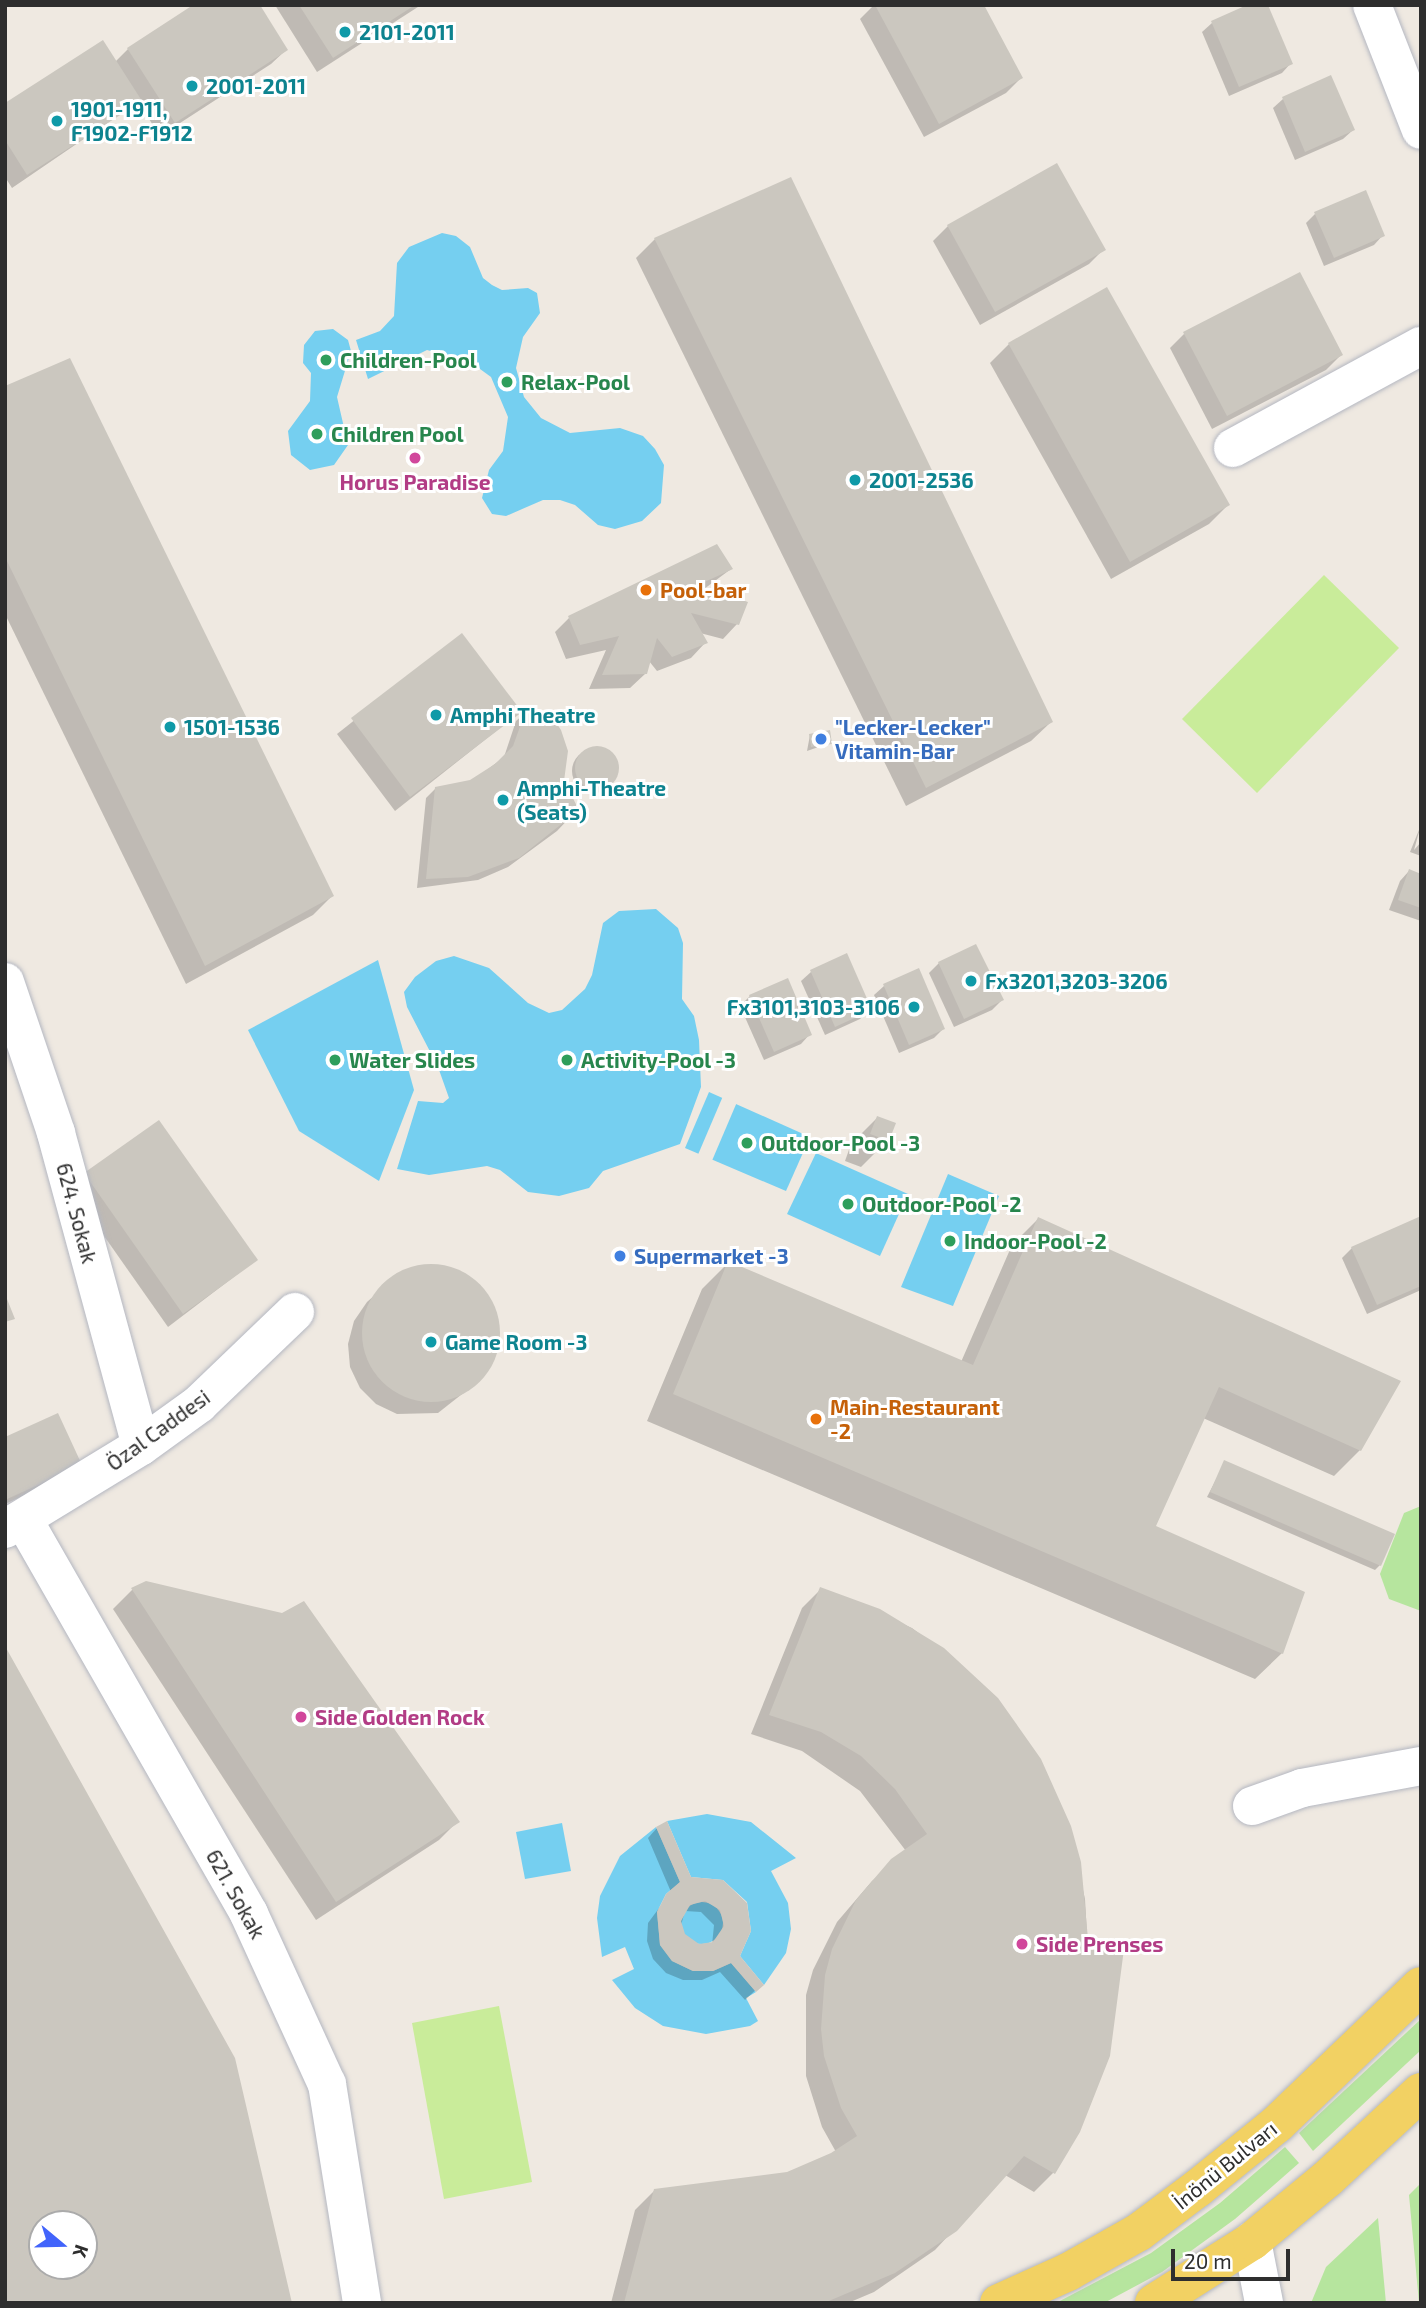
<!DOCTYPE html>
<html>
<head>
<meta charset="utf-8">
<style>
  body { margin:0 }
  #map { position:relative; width:1426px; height:2308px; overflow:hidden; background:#efe9e1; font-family:"Exo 2",sans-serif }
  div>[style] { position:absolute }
  .green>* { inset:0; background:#b6e59e }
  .pitch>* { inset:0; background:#c9ec9a }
  .water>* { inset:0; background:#75cff0 }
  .round { border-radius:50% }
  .pier>* { inset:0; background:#efe9e1 }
  .shadow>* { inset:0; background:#0003 }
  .building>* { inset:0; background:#cbc7bf }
  .roads { filter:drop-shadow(0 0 2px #b4b7c1) drop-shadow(0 0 2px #b4b7c1) }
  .minor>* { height:38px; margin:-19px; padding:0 19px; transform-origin:19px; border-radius:19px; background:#fff }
  .major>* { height:38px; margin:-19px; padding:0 19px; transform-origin:19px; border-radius:19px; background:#f2d163 }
  .dots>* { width:19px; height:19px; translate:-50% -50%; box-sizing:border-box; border:4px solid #fff; border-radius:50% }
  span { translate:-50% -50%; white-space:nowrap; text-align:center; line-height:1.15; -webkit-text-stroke:6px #fff; paint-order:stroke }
  .culture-label { font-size:21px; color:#0d838f; font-weight:700 }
  .left { translate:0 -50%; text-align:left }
  .right { translate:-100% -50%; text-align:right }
  .leisure-label { font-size:21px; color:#27864d; font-weight:700 }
  .hotel-label { font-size:21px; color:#b23c85; font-weight:700 }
  .food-label { font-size:21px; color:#c56008; font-weight:700 }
  .shop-label { font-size:21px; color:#366cbe; font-weight:700 }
  .street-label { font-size:21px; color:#2e2e2e }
  .frame { position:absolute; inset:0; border:7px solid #2e2e2e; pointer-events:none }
  .north { position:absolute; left:28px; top:2210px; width:70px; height:70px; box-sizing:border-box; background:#fff; border:2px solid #ababab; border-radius:50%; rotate:109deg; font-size:19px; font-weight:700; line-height:28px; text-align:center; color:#2e2e2e }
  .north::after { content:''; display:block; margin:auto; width:24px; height:32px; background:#4264fb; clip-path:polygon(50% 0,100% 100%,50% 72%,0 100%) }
  .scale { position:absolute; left:1171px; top:2249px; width:119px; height:32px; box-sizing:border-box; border:4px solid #2e2e2e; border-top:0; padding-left:9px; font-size:21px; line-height:24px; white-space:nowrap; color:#2e2e2e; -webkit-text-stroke:5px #fff; paint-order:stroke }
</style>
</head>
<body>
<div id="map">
  <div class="green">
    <i style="clip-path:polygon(1421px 1506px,1421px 1611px,1389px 1599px,1380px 1574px,1404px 1513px)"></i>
    <i style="clip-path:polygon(1421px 2019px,1421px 2050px,1313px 2151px,1299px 2133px)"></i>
    <i style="clip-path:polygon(1285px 2147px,1299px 2163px,1235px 2219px,1162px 2272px,1104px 2303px,1056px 2303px,1151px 2253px,1220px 2203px)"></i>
    <i style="clip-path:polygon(1421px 2183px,1421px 2303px,1419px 2303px,1409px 2195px)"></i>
    <i style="clip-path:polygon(1378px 2218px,1386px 2303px,1311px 2303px,1326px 2267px)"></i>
  </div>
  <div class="pitch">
    <i style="clip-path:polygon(1324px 575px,1399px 648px,1257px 793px,1182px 719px)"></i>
    <i style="clip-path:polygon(499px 2006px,532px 2182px,444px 2199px,412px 2023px)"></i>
  </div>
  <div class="water">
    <i style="clip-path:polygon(442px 233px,456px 236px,470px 247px,483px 278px,492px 285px,502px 290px,528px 288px,537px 293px,540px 313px,523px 337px,516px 368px,524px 397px,541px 418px,570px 433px,620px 428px,643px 436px,655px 449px,664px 465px,661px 503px,642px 521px,615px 529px,598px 525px,575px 505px,560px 500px,543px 500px,506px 516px,492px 514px,482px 498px,489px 470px,503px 451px,508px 417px,491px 377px,469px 361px,427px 350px,368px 379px,356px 340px,380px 331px,394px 316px,397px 263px,409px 247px)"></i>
    <i style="clip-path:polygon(333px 329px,348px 340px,351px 351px,337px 397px,348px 445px,334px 465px,310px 470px,291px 455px,288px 431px,310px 401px,311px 373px,303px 363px,304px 345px,315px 331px)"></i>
    <i style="clip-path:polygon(656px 909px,678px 928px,683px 943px,682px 999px,694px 1016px,699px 1040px,701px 1087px,680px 1144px,603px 1171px,589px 1188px,559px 1196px,528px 1192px,500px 1170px,487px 1166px,429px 1175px,397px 1169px,418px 1101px,443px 1103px,449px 1098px,438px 1067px,407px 1007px,404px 992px,415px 977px,436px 961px,454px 956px,489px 968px,528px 1003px,549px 1013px,562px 1010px,585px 989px,592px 975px,603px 923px,619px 911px)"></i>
    <i style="clip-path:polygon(378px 960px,414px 1090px,379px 1181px,299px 1131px,248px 1030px)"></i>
    <i style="clip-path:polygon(709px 1092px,810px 1137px,786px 1191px,685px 1148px)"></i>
    <i style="clip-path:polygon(816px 1153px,908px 1194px,880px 1256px,787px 1214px)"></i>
    <i style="clip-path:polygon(948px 1174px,999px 1196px,953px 1306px,901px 1287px)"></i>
    <i style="clip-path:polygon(707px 1814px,751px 1822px,796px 1858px,771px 1871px,788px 1903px,791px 1929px,786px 1953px,764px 1985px,740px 1956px,751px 1931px,747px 1902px,723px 1880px,691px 1877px,667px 1821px)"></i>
    <i style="clip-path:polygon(562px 1823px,571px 1871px,525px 1879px,516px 1832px)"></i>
    <i style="clip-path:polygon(656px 1827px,680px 1882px,666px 1894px,657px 1912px,660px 1945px,672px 1961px,693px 1971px,713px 1971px,731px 1963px,756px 1992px,746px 1998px,758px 2021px,750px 2026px,706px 2034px,663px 2026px,635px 2008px,612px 1980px,634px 1969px,625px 1947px,602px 1957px,597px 1918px,600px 1896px,620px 1856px)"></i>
    <i class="round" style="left:681px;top:1902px;width:42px;height:42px"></i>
  </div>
  <div class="pier">
    <i style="clip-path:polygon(723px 1096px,737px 1102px,711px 1163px,697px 1157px)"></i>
  </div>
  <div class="shadow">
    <i style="clip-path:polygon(275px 5px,421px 5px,317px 72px)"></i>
    <i style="clip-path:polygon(874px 5px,982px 5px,1021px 78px,1006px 93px,924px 137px,860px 19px)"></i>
    <i style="clip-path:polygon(1251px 5px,1291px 63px,1282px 73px,1229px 96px,1202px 32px,1212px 23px)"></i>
    <i style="clip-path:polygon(128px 49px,286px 50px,271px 64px,160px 136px,138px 102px,12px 188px,5px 177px,5px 105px,115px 62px)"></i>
    <i style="clip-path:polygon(1283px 99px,1353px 130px,1343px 139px,1295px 160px,1273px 108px)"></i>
    <i style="clip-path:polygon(1315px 214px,1383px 235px,1374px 245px,1324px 266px,1306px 223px)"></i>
    <i style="clip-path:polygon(948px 226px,1103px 250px,1089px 264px,980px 325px,933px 241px)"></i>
    <i style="clip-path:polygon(655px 239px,1051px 722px,1031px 741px,906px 806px,636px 258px)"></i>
    <i style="clip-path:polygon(1184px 334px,1341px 355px,1326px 370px,1212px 429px,1170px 348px)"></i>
    <i style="clip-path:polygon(1009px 344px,1228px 505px,1209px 524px,1111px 579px,990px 363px)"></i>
    <i style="clip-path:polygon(5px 388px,332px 896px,313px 915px,186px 984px,5px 614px)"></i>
    <i style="clip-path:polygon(731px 569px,704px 589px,737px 624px,723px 639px,700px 633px,705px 643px,691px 658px,657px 671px,649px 661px,645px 674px,630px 688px,589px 689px,606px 650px,566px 659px,555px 632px,569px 618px)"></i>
    <i style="clip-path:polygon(462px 635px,520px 712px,395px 811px,337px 734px)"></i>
    <i style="clip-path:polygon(526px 712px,577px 810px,557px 831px,508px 867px,478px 880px,417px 888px,426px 798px,436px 788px,471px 782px,504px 757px,516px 721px)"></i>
    <i style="clip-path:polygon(810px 735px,830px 743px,807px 751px)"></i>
    <i class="round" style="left:572px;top:749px;width:44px;height:44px"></i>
    <i style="clip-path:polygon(1421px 825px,1414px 850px,1421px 842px,1421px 856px,1410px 852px)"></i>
    <i style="clip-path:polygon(1409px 871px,1421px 875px,1421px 921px,1389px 910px,1400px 881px)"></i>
    <i style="clip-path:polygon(846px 956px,870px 1010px,860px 1019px,825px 1035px,801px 981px,811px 972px)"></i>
    <i style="clip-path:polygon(939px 963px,1002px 1000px,992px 1010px,954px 1027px,929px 973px)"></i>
    <i style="clip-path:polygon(918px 970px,943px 1029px,934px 1038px,899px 1053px,874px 995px,884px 986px)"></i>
    <i style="clip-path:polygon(750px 996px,810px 1034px,801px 1044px,764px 1060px,740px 1006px)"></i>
    <i style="clip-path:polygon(877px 1118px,894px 1124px,887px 1141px,861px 1167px,845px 1161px,851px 1144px)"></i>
    <i style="clip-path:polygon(85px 1175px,256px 1260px,168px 1327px,71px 1189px)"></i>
    <i style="clip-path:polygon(1421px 1218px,1421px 1290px,1367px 1314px,1342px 1258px,1352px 1248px)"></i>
    <i style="clip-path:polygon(1038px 1219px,1360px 1450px,1334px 1476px,1203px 1418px,1154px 1527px,1282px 1653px,1255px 1679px,647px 1421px,702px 1289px,728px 1263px,961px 1362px,1012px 1245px)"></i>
    <i style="clip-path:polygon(423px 1266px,446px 1267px,468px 1276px,484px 1292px,498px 1333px,486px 1372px,471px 1387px,438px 1413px,397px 1414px,376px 1404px,360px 1388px,350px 1367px,348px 1344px,354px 1321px,367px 1302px,401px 1272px)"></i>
    <i style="clip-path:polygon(5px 1439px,70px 1475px,5px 1504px)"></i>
    <i style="clip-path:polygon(1225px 1462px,1380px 1565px,1375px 1570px,1207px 1497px)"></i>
    <i style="clip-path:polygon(147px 1583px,458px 1821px,439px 1840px,316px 1920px,113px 1609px,132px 1590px)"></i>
    <i style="clip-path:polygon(821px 1589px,912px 1628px,970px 1673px,1069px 1827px,1085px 1899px,1088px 1952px,1053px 2173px,1034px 2192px,1005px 2175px,935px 2250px,874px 2292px,848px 2303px,611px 2303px,635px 2210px,654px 2191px,787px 2173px,836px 2152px,822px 2127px,806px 2076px,806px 1995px,813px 1970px,837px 1922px,872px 1881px,906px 1851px,860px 1791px,802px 1751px,751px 1734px,802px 1608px)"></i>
    <i style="clip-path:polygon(evenodd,657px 1828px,690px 1879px,749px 1931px,738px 1956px,762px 1984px,745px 2000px,720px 1972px,702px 1980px,683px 1980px,666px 1973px,653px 1959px,647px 1941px,648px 1923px,671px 1892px,648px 1838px,657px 1828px,685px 1911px,701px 1912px,714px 1925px,712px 1945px,693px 1944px,680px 1929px,685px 1911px)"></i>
  </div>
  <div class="building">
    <i style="clip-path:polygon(193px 5px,260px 5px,288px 50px,175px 123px,127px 48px)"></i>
    <i style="clip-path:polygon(299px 5px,415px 5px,333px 58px)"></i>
    <i style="clip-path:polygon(875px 5px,984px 5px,1023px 78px,939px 124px)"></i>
    <i style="clip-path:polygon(1247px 5px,1268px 5px,1293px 64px,1239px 87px,1211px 21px)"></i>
    <i style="clip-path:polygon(103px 40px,142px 101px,27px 175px,5px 140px,5px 103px)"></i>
    <i style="clip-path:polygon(1331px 75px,1355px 130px,1305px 152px,1282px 97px)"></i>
    <i style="clip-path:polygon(1057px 163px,1106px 250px,995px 312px,947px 225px)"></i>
    <i style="clip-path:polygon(791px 177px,1053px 722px,926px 788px,654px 238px)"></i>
    <i style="clip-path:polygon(1366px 190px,1385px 236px,1334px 258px,1314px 212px)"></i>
    <i style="clip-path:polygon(1300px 272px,1343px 355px,1227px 416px,1183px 332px)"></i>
    <i style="clip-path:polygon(1107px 287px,1230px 505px,1130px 562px,1008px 343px)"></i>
    <i style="clip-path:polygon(70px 358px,334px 896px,205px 966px,5px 557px,5px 386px)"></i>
    <i style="clip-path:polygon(717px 544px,733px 569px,698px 585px,748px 602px,739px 625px,691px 613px,708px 643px,672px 657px,657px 638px,647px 674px,602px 675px,619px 636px,580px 645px,568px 616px)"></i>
    <i style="clip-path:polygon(462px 633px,522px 712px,410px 797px,351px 718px)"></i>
    <i style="clip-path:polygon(526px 710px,540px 722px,557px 724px,561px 730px,568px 751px,564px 781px,579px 810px,519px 858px,468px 877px,426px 879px,435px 787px,470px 780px,495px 764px,513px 746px)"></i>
    <i style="clip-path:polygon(830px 730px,832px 744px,811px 747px,809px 734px)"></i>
    <i class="round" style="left:575px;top:746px;width:44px;height:44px"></i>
    <i style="clip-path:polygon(1409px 869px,1421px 874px,1421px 908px,1398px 900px)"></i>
    <i style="clip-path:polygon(976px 944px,1004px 1000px,964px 1019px,938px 962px)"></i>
    <i style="clip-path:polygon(847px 953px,872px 1010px,835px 1027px,810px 970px)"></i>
    <i style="clip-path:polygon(919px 968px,945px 1029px,909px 1045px,883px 984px)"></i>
    <i style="clip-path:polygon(788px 978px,812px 1035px,774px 1052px,749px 995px)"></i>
    <i style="clip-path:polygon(877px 1116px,896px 1123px,889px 1141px,870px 1134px)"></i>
    <i style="clip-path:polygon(159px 1120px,258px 1260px,183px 1314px,84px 1173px)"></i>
    <i style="clip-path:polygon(1421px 1216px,1421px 1286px,1377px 1305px,1351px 1247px)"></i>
    <i style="clip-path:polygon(1038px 1217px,1401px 1381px,1361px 1451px,1219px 1387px,1156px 1526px,1305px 1592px,1283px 1654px,673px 1394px,728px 1261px,973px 1365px)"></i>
    <i class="round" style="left:362px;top:1264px;width:138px;height:138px"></i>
    <i style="clip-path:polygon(5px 1294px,15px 1319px,5px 1322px)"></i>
    <i style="clip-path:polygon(58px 1413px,82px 1465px,5px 1500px,5px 1437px)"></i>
    <i style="clip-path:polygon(1224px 1460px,1395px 1534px,1381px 1566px,1210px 1492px)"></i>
    <i style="clip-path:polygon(146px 1581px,282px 1613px,304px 1601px,460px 1822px,336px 1902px,131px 1588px)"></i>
    <i style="clip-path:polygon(820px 1587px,880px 1609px,944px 1648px,998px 1698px,1041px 1759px,1071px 1826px,1081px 1862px,1089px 1950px,1124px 1949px,1110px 2056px,1080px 2132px,1055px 2174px,1024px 2156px,957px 2231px,895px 2273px,824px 2303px,624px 2303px,654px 2189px,787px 2172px,831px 2153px,857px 2136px,841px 2108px,824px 2056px,821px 2029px,825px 1975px,832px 1949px,856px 1900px,891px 1859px,927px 1834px,895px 1789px,861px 1756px,821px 1732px,769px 1715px)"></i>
    <i style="clip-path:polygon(evenodd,5px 1646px,235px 2058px,292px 2303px,5px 2303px,5px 1646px,42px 2224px,84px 2224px,84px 2266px,42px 2266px,42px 2224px)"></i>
    <i style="clip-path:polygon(evenodd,667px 1821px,691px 1877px,723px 1880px,747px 1903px,751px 1931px,740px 1956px,764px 1985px,756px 1992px,731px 1963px,713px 1971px,693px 1971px,672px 1961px,660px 1945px,657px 1912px,666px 1894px,680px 1882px,656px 1827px,667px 1821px,705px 1901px,720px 1910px,724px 1926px,713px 1942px,699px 1944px,685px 1934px,681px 1921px,690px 1905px,705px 1901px)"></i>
  </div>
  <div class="roads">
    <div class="minor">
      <i style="left:1372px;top:5px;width:134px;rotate:68.6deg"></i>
      <i style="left:1233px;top:448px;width:214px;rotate:-28.5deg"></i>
      <i style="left:5px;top:982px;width:159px;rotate:71.3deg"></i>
      <i style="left:56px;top:1133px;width:324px;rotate:74.8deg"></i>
      <i style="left:23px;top:1519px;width:455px;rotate:60.2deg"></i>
      <i style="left:249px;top:1914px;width:187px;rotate:65.4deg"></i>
      <i style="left:327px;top:2084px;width:222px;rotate:80.9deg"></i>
      <i style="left:5px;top:1529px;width:159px;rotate:-31.4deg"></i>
      <i style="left:141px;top:1446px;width:72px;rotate:-35.9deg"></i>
      <i style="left:199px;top:1404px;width:133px;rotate:-43.8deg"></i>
      <i style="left:1252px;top:1806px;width:53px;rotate:-19.8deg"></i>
      <i style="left:1302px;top:1788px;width:121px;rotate:-10.5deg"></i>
      <i style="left:1252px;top:2241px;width:63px;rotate:79deg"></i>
    </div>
    <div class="major">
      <i style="left:999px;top:2303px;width:76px;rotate:-24.2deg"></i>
      <i style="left:1068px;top:2272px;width:81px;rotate:-29.4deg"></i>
      <i style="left:1139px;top:2232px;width:74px;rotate:-36.7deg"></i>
      <i style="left:1198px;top:2188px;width:102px;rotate:-39deg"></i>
      <i style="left:1277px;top:2124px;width:199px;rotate:-43.8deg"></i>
      <i style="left:1154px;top:2303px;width:116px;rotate:-32.3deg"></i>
      <i style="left:1252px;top:2241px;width:97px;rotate:-39.6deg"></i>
      <i style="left:1327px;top:2179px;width:128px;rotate:-42.8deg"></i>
    </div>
  </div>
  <div class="dots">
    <i style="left:345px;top:32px;background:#0f9aa8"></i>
    <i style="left:192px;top:86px;background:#0f9aa8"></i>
    <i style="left:57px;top:121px;background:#0f9aa8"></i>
    <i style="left:326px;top:360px;background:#2e9e5b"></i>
    <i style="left:507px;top:382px;background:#2e9e5b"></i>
    <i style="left:317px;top:434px;background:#2e9e5b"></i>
    <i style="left:415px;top:458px;background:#d1479c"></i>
    <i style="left:855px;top:480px;background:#0f9aa8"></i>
    <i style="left:646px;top:590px;background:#e8710a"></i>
    <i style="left:436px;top:715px;background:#0f9aa8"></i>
    <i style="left:170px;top:727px;background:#0f9aa8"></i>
    <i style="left:821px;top:739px;background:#3f7fe0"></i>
    <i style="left:503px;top:800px;background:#0f9aa8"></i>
    <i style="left:971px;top:981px;background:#0f9aa8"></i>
    <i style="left:914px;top:1007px;background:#0f9aa8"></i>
    <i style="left:335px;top:1060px;background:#2e9e5b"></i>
    <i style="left:567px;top:1060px;background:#2e9e5b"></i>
    <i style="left:747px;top:1143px;background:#2e9e5b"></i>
    <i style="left:848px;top:1204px;background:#2e9e5b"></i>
    <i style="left:950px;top:1241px;background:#2e9e5b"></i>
    <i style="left:620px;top:1256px;background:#3f7fe0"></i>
    <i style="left:431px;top:1342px;background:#0f9aa8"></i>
    <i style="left:816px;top:1419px;background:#e8710a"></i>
    <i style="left:301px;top:1717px;background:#d1479c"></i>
    <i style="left:1022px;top:1944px;background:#d1479c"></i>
  </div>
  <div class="culture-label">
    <span class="left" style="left:359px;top:32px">2101-2011</span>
    <span class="left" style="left:206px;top:86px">2001-2011</span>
    <span class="left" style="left:71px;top:121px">1901-1911,<br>F1902-F1912</span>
    <span class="left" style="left:869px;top:480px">2001-2536</span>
    <span class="left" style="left:450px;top:715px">Amphi Theatre</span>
    <span class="left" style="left:184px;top:727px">1501-1536</span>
    <span class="left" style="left:517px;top:800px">Amphi-Theatre<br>(Seats)</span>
    <span class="left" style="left:985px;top:981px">Fx3201,3203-3206</span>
    <span class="right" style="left:900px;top:1007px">Fx3101,3103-3106</span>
    <span class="left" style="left:445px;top:1342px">Game Room -3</span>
  </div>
  <div class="leisure-label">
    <span class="left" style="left:340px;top:360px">Children-Pool</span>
    <span class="left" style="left:521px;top:382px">Relax-Pool</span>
    <span class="left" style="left:331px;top:434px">Children Pool</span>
    <span class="left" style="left:349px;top:1060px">Water Slides</span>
    <span class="left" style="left:581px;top:1060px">Activity-Pool -3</span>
    <span class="left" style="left:761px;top:1143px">Outdoor-Pool -3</span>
    <span class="left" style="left:862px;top:1204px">Outdoor-Pool -2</span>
    <span class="left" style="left:964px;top:1241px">Indoor-Pool -2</span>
  </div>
  <div class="hotel-label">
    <span style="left:415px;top:482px">Horus Paradise</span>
    <span class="left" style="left:315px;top:1717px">Side Golden Rock</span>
    <span class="left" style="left:1036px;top:1944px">Side Prenses</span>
  </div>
  <div class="food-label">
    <span class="left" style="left:660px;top:590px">Pool-bar</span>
    <span class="left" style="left:830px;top:1419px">Main-Restaurant<br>-2</span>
  </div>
  <div class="shop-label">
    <span class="left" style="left:835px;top:739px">"Lecker-Lecker"<br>Vitamin-Bar</span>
    <span class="left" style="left:634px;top:1256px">Supermarket -3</span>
  </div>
  <div class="street-label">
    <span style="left:77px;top:1213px;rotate:75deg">624. Sokak</span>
    <span style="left:158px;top:1430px;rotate:-36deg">Özal Caddesi</span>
    <span style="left:236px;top:1894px;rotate:61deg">621. Sokak</span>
    <span style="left:1225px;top:2165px;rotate:-39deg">İnönü Bulvarı</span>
  </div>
  <div class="frame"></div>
  <div class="north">K</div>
  <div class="scale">20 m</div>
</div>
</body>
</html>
